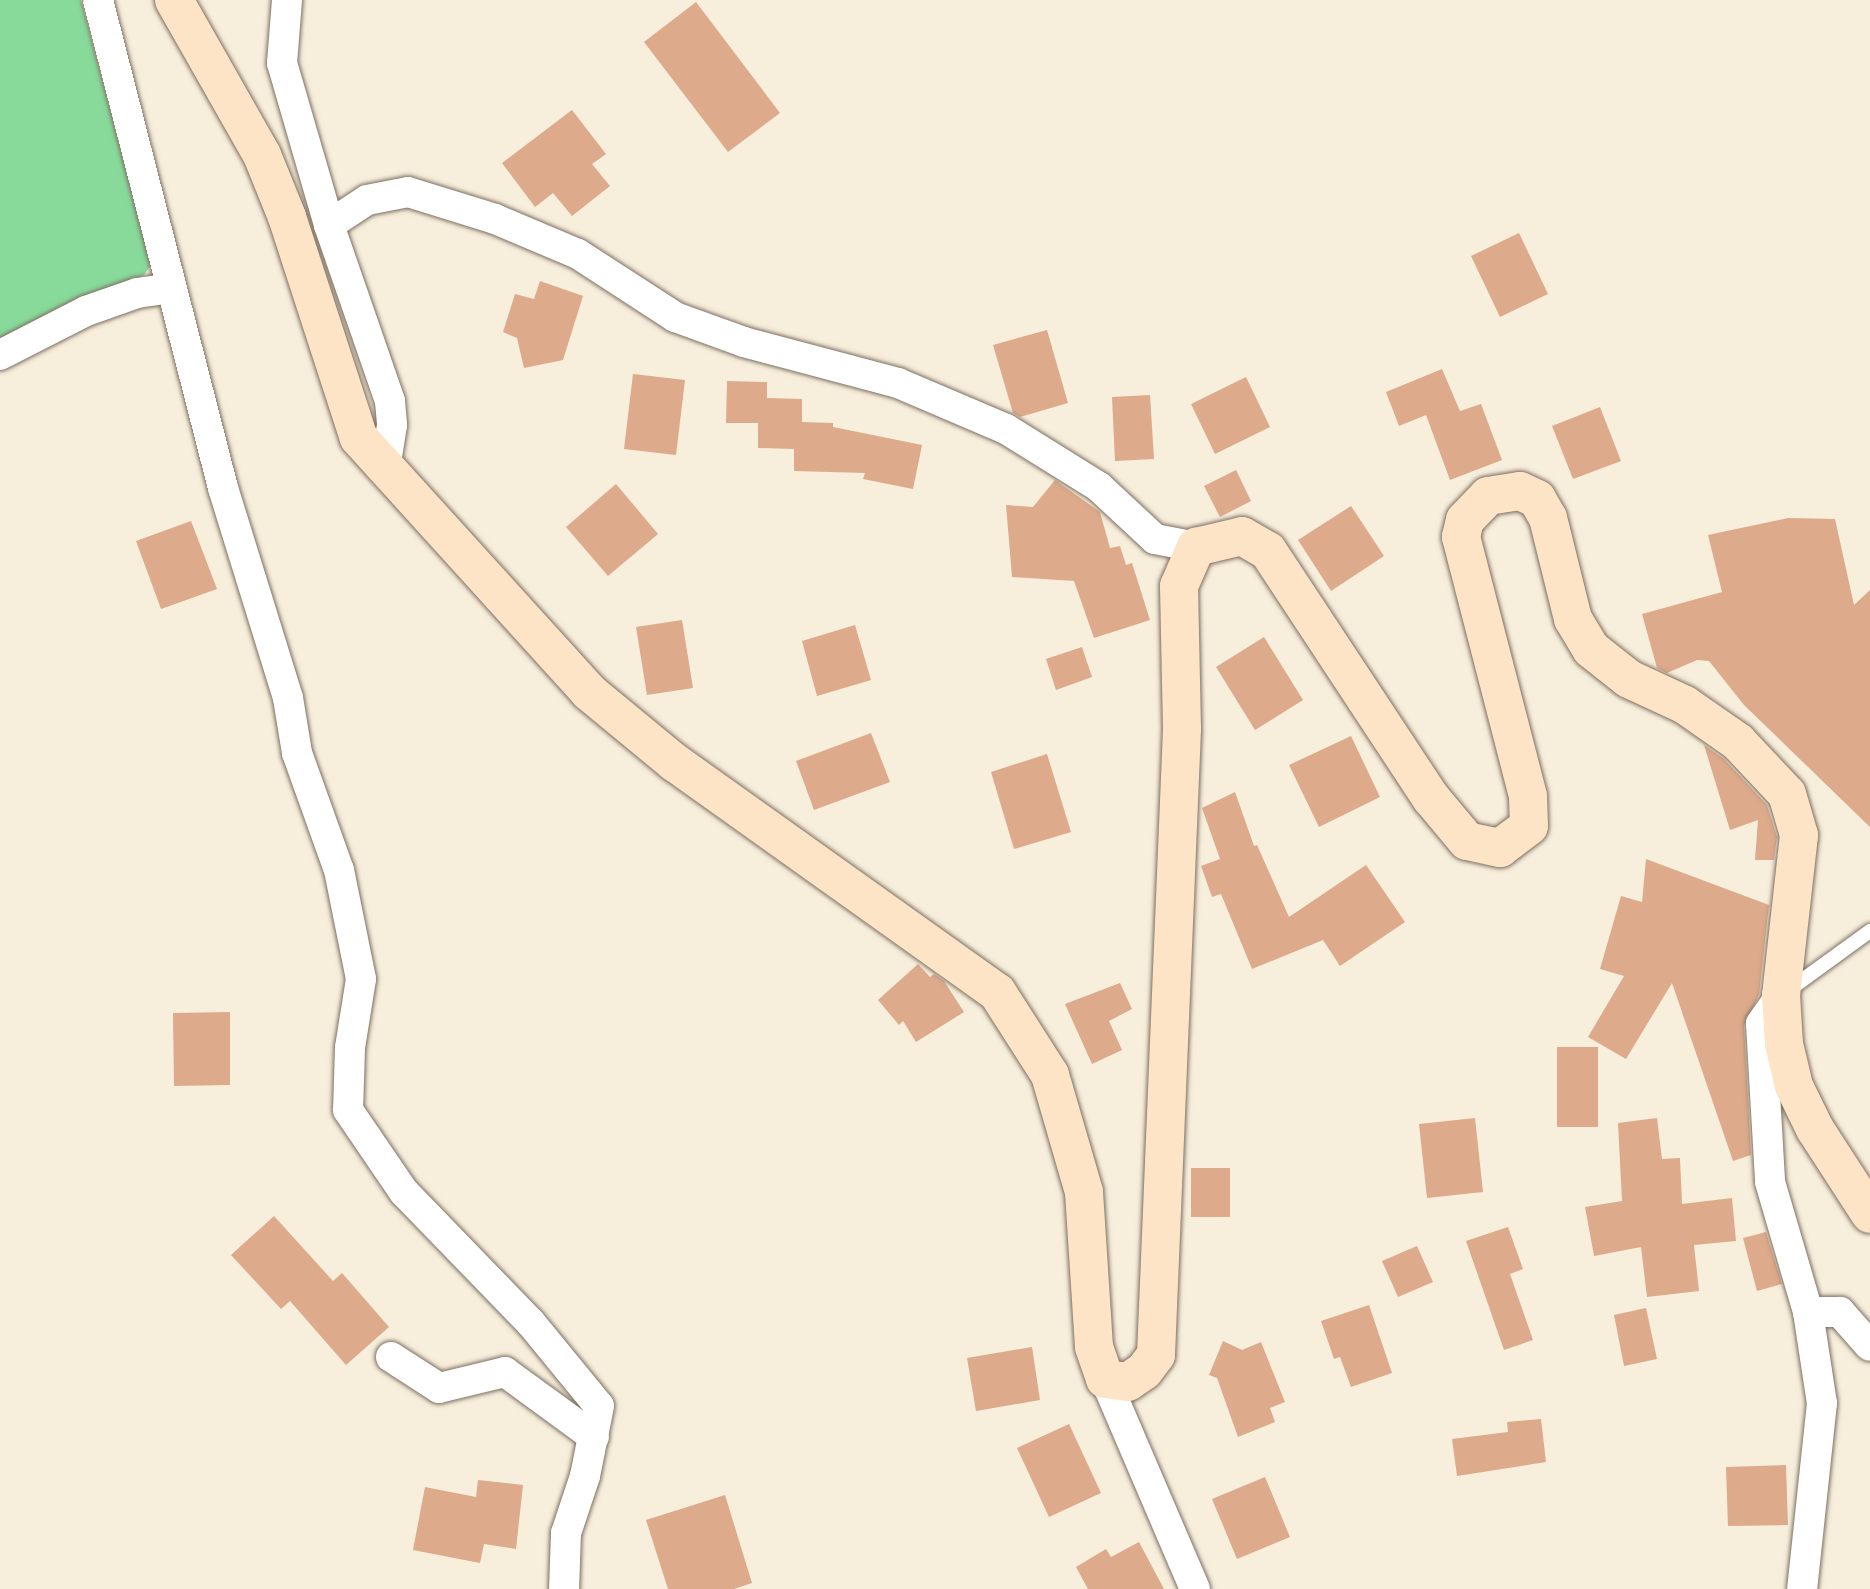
<!DOCTYPE html>
<html>
<head>
<meta charset="utf-8">
<style>
  body { margin:0 }
  #map { position:relative; width:1870px; height:1589px; overflow:hidden; background:#f7eedc; font-family:Sriracha,sans-serif }
  div>[style] { position:absolute }
  .green>* { inset:0; background:#88da9b }
  .building>* { inset:0; background:#ddaa8b }
  .roads { filter:drop-shadow(0 0 2px #7d6f60) drop-shadow(0 0 2px #7d6f60) }
  .lane>* { height:14px; margin:-7px; padding:0 7px; transform-origin:7px; border-radius:7px; background:#fff }
  .street>* { height:30px; margin:-15px; padding:0 15px; transform-origin:15px; border-radius:15px; background:#fff }
  .secondary>* { height:38px; margin:-19px; padding:0 19px; transform-origin:19px; border-radius:19px; background:#fee4c6 }
  span { translate:-50% -50%; white-space:nowrap; text-align:center; line-height:1.15; -webkit-text-stroke:5px #fdfcf7; paint-order:stroke }
</style>
</head>
<body>
<div id="map">
  <div class="green">
    <i style="clip-path:polygon(0 0,81px 0,151px 265px,144px 275px,61px 307px,0 342px)"></i>
  </div>
  <div class="building">
    <i style="clip-path:polygon(696px 2px,780px 113px,728px 152px,644px 42px)"></i>
    <i style="clip-path:polygon(572px 110px,606px 154px,592px 164px,610px 186px,572px 216px,553px 193px,535px 207px,502px 163px)"></i>
    <i style="clip-path:polygon(1519px 233px,1548px 294px,1500px 317px,1471px 256px)"></i>
    <i style="clip-path:polygon(540px 281px,583px 296px,563px 360px,524px 368px,517px 338px,503px 332px,515px 294px,534px 299px)"></i>
    <i style="clip-path:polygon(1047px 330px,1068px 403px,1020px 417px,1013px 413px,993px 345px)"></i>
    <i style="clip-path:polygon(1442px 369px,1460px 411px,1481px 404px,1502px 460px,1450px 480px,1426px 415px,1399px 426px,1386px 392px)"></i>
    <i style="clip-path:polygon(633px 374px,685px 380px,676px 455px,624px 449px)"></i>
    <i style="clip-path:polygon(1246px 377px,1270px 427px,1215px 454px,1191px 404px)"></i>
    <i style="clip-path:polygon(727px 381px,767px 382px,767px 398px,802px 399px,802px 422px,833px 423px,833px 427px,922px 445px,913px 489px,863px 479px,865px 473px,794px 471px,794px 449px,758px 448px,758px 423px,726px 423px)"></i>
    <i style="clip-path:polygon(1150px 395px,1154px 459px,1115px 461px,1112px 397px)"></i>
    <i style="clip-path:polygon(1600px 407px,1621px 461px,1573px 479px,1552px 426px)"></i>
    <i style="clip-path:polygon(1236px 470px,1251px 501px,1220px 517px,1204px 486px)"></i>
    <i style="clip-path:polygon(1055px 480px,1100px 512px,1110px 548px,1120px 546px,1126px 565px,1132px 563px,1150px 620px,1094px 638px,1074px 581px,1012px 577px,1006px 505px,1033px 507px)"></i>
    <i style="clip-path:polygon(616px 484px,658px 534px,608px 576px,566px 527px)"></i>
    <i style="clip-path:polygon(1351px 506px,1384px 556px,1331px 591px,1298px 540px)"></i>
    <i style="clip-path:polygon(1788px 518px,1835px 519px,1854px 605px,1870px 590px,1870px 827px,1744px 705px,1709px 661px,1697px 660px,1667px 673px,1657px 668px,1642px 614px,1722px 592px,1708px 535px)"></i>
    <i style="clip-path:polygon(191px 521px,217px 589px,161px 609px,136px 541px)"></i>
    <i style="clip-path:polygon(682px 620px,693px 688px,647px 695px,636px 627px)"></i>
    <i style="clip-path:polygon(855px 625px,871px 680px,817px 696px,802px 641px)"></i>
    <i style="clip-path:polygon(1264px 637px,1303px 700px,1255px 730px,1216px 667px)"></i>
    <i style="clip-path:polygon(1082px 647px,1092px 677px,1056px 690px,1046px 659px)"></i>
    <i style="clip-path:polygon(871px 733px,890px 782px,814px 810px,796px 761px)"></i>
    <i style="clip-path:polygon(1351px 736px,1380px 797px,1319px 827px,1289px 765px)"></i>
    <i style="clip-path:polygon(1704px 745px,1724px 759px,1767px 805px,1777px 837px,1774px 860px,1755px 860px,1758px 820px,1730px 830px)"></i>
    <i style="clip-path:polygon(1047px 754px,1071px 832px,1014px 849px,991px 772px)"></i>
    <i style="clip-path:polygon(1235px 792px,1254px 846px,1257px 845px,1289px 917px,1366px 865px,1405px 922px,1340px 966px,1323px 940px,1252px 969px,1221px 894px,1212px 897px,1201px 866px,1220px 859px,1202px 808px)"></i>
    <i style="clip-path:polygon(1646px 859px,1769px 905px,1759px 995px,1744px 1025px,1751px 1155px,1733px 1161px,1672px 983px,1626px 1059px,1588px 1037px,1624px 976px,1600px 969px,1621px 896px,1642px 902px)"></i>
    <i style="clip-path:polygon(918px 964px,930px 977px,934px 974px,944px 981px,964px 1012px,916px 1042px,903px 1021px,899px 1025px,878px 1000px)"></i>
    <i style="clip-path:polygon(1120px 983px,1132px 1009px,1109px 1021px,1122px 1050px,1092px 1064px,1065px 1004px)"></i>
    <i style="clip-path:polygon(230px 1012px,230px 1085px,174px 1086px,173px 1013px)"></i>
    <i style="clip-path:polygon(1557px 1047px,1598px 1047px,1598px 1127px,1557px 1127px)"></i>
    <i style="clip-path:polygon(1475px 1118px,1483px 1192px,1427px 1198px,1419px 1124px)"></i>
    <i style="clip-path:polygon(1657px 1118px,1662px 1159px,1680px 1158px,1682px 1204px,1732px 1198px,1736px 1241px,1694px 1245px,1699px 1291px,1647px 1297px,1641px 1247px,1594px 1256px,1585px 1207px,1622px 1201px,1618px 1123px)"></i>
    <i style="clip-path:polygon(1191px 1168px,1230px 1168px,1230px 1217px,1191px 1217px)"></i>
    <i style="clip-path:polygon(274px 1216px,333px 1281px,342px 1273px,389px 1327px,346px 1365px,290px 1301px,281px 1309px,231px 1255px)"></i>
    <i style="clip-path:polygon(1508px 1227px,1523px 1269px,1510px 1274px,1533px 1340px,1504px 1350px,1466px 1241px)"></i>
    <i style="clip-path:polygon(1766px 1232px,1782px 1284px,1757px 1291px,1743px 1238px)"></i>
    <i style="clip-path:polygon(1417px 1246px,1433px 1282px,1398px 1297px,1382px 1261px)"></i>
    <i style="clip-path:polygon(1369px 1305px,1392px 1373px,1351px 1387px,1340px 1357px,1334px 1359px,1321px 1321px)"></i>
    <i style="clip-path:polygon(1646px 1308px,1657px 1359px,1624px 1366px,1614px 1315px)"></i>
    <i style="clip-path:polygon(1223px 1341px,1242px 1350px,1261px 1342px,1285px 1402px,1270px 1408px,1275px 1422px,1238px 1437px,1217px 1378px,1209px 1375px)"></i>
    <i style="clip-path:polygon(1032px 1347px,1040px 1400px,976px 1411px,967px 1358px)"></i>
    <i style="clip-path:polygon(1541px 1419px,1546px 1462px,1457px 1476px,1452px 1439px,1508px 1432px,1507px 1422px)"></i>
    <i style="clip-path:polygon(1069px 1424px,1101px 1493px,1049px 1517px,1017px 1448px)"></i>
    <i style="clip-path:polygon(1786px 1465px,1788px 1525px,1728px 1526px,1726px 1467px)"></i>
    <i style="clip-path:polygon(1265px 1477px,1290px 1537px,1237px 1559px,1212px 1499px)"></i>
    <i style="clip-path:polygon(478px 1480px,523px 1485px,516px 1549px,484px 1544px,480px 1563px,413px 1550px,425px 1487px,476px 1497px)"></i>
    <i style="clip-path:polygon(725px 1495px,752px 1583px,734px 1589px,668px 1589px,646px 1520px)"></i>
    <i style="clip-path:polygon(1139px 1542px,1164px 1589px,1088px 1589px,1076px 1567px,1106px 1549px,1111px 1557px)"></i>
  </div>
  <div class="roads">
    <div class="lane">
      <i style="left:1786px;top:992px;width:104px;rotate:-36deg"></i>
    </div>
    <div class="street">
      <i style="left:98px;top:0;width:504px;rotate:75.63deg"></i>
      <i style="left:223px;top:488px;width:220px;rotate:72.8deg"></i>
      <i style="left:288px;top:698px;width:56px;rotate:80.7deg"></i>
      <i style="left:297px;top:753px;width:124px;rotate:70.3deg"></i>
      <i style="left:339px;top:870px;width:111px;rotate:78.6deg"></i>
      <i style="left:361px;top:979px;width:70px;rotate:99.1deg"></i>
      <i style="left:350px;top:1048px;width:62px;rotate:91.8deg"></i>
      <i style="left:348px;top:1110px;width:99px;rotate:55.7deg"></i>
      <i style="left:404px;top:1192px;width:182px;rotate:45.9deg"></i>
      <i style="left:531px;top:1323px;width:107px;rotate:50.7deg"></i>
      <i style="left:599px;top:1406px;width:71px;rotate:101.3deg"></i>
      <i style="left:585px;top:1476px;width:60px;rotate:108.4deg"></i>
      <i style="left:566px;top:1533px;width:56px;rotate:92deg"></i>
      <i style="left:287px;top:0;width:63px;rotate:94.5deg"></i>
      <i style="left:282px;top:63px;width:169px;rotate:73.8deg"></i>
      <i style="left:329px;top:225px;width:186px;rotate:70.9deg"></i>
      <i style="left:390px;top:401px;width:24px;rotate:85deg"></i>
      <i style="left:392px;top:425px;width:45px;rotate:99deg"></i>
      <i style="left:329px;top:225px;width:45px;rotate:-33.3deg"></i>
      <i style="left:367px;top:200px;width:42px;rotate:-11deg"></i>
      <i style="left:408px;top:192px;width:91px;rotate:17.2deg"></i>
      <i style="left:495px;top:219px;width:90px;rotate:22.9deg"></i>
      <i style="left:578px;top:254px;width:116px;rotate:33deg"></i>
      <i style="left:675px;top:317px;width:73px;rotate:19.9deg"></i>
      <i style="left:744px;top:342px;width:159px;rotate:14.9deg"></i>
      <i style="left:898px;top:383px;width:117px;rotate:23.1deg"></i>
      <i style="left:1006px;top:429px;width:110px;rotate:31.9deg"></i>
      <i style="left:1099px;top:487px;width:76px;rotate:42.9deg"></i>
      <i style="left:1155px;top:539px;width:42px;rotate:11deg"></i>
      <i style="left:0;top:355px;width:97px;rotate:-27.1deg"></i>
      <i style="left:86px;top:311px;width:54px;rotate:-19.4deg"></i>
      <i style="left:137px;top:293px;width:34px;rotate:-8deg"></i>
      <i style="left:1781px;top:995px;width:35px;rotate:125deg"></i>
      <i style="left:1761px;top:1024px;width:158px;rotate:86.7deg"></i>
      <i style="left:1770px;top:1182px;width:135px;rotate:73.7deg"></i>
      <i style="left:1808px;top:1312px;width:92px;rotate:81.3deg"></i>
      <i style="left:1822px;top:1403px;width:187px;rotate:96.1deg"></i>
      <i style="left:1808px;top:1312px;width:32px"></i>
      <i style="left:1840px;top:1312px;width:45px;rotate:48.6deg"></i>
      <i style="left:391px;top:1357px;width:57px;rotate:32.9deg"></i>
      <i style="left:439px;top:1388px;width:68px;rotate:-13.6deg"></i>
      <i style="left:505px;top:1372px;width:110px;rotate:36.1deg"></i>
      <i style="left:1105px;top:1379px;width:228px;rotate:66.8deg"></i>
    </div>
    <div class="secondary">
      <i style="left:174px;top:0;width:178px;rotate:60.4deg"></i>
      <i style="left:262px;top:155px;width:67px;rotate:68deg"></i>
      <i style="left:287px;top:217px;width:232px;rotate:72deg"></i>
      <i style="left:359px;top:438px;width:343px;rotate:47.8deg"></i>
      <i style="left:589px;top:692px;width:110px;rotate:39.5deg"></i>
      <i style="left:674px;top:762px;width:397px;rotate:35.5deg"></i>
      <i style="left:997px;top:992px;width:98px;rotate:57.4deg"></i>
      <i style="left:1050px;top:1075px;width:122px;rotate:73.8deg"></i>
      <i style="left:1084px;top:1192px;width:155px;rotate:86.3deg"></i>
      <i style="left:1094px;top:1347px;width:34px;rotate:71deg"></i>
      <i style="left:1105px;top:1379px;width:23px;rotate:7deg"></i>
      <i style="left:1128px;top:1382px;width:19px;rotate:-35deg"></i>
      <i style="left:1144px;top:1371px;width:20px;rotate:-53deg"></i>
      <i style="left:1156px;top:1355px;width:627px;rotate:-87.62deg"></i>
      <i style="left:1182px;top:729px;width:143px;rotate:-91.2deg"></i>
      <i style="left:1179px;top:586px;width:43px;rotate:-66.4deg"></i>
      <i style="left:1196px;top:547px;width:47px;rotate:-13.4deg"></i>
      <i style="left:1242px;top:536px;width:30px;rotate:30deg"></i>
      <i style="left:1268px;top:551px;width:296px;rotate:56.6deg"></i>
      <i style="left:1431px;top:798px;width:56px;rotate:50.1deg"></i>
      <i style="left:1467px;top:841px;width:34px;rotate:12deg"></i>
      <i style="left:1500px;top:848px;width:36px;rotate:-37deg"></i>
      <i style="left:1529px;top:826px;width:30px;rotate:-92deg"></i>
      <i style="left:1528px;top:796px;width:268px;rotate:-104.5deg"></i>
      <i style="left:1461px;top:537px;width:17px;rotate:-77deg"></i>
      <i style="left:1465px;top:520px;width:33px;rotate:-46deg"></i>
      <i style="left:1488px;top:496px;width:32px;rotate:-9deg"></i>
      <i style="left:1520px;top:491px;width:19px;rotate:25deg"></i>
      <i style="left:1537px;top:499px;width:22px;rotate:60deg"></i>
      <i style="left:1548px;top:518px;width:104px;rotate:76.1deg"></i>
      <i style="left:1573px;top:619px;width:35px;rotate:59deg"></i>
      <i style="left:1591px;top:649px;width:48px;rotate:38.3deg"></i>
      <i style="left:1629px;top:679px;width:62px;rotate:24.9deg"></i>
      <i style="left:1685px;top:705px;width:65px;rotate:34.9deg"></i>
      <i style="left:1738px;top:742px;width:71px;rotate:46.7deg"></i>
      <i style="left:1787px;top:794px;width:43px;rotate:73.7deg"></i>
      <i style="left:1799px;top:835px;width:161px;rotate:96.4deg"></i>
      <i style="left:1781px;top:995px;width:49px;rotate:86.5deg"></i>
      <i style="left:1784px;top:1044px;width:43px;rotate:76.6deg"></i>
      <i style="left:1794px;top:1086px;width:48px;rotate:64deg"></i>
      <i style="left:1815px;top:1129px;width:101px;rotate:57.1deg"></i>
    </div>
  </div>
</div>
</body>
</html>
